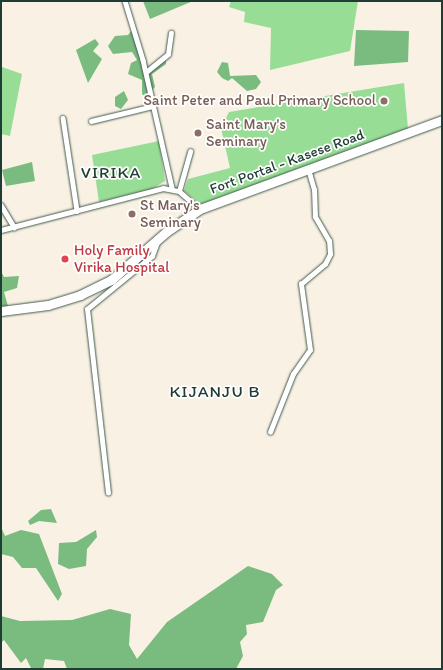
<!DOCTYPE html>
<html>
<head>
<meta charset="utf-8">
<style>
  body { margin:0 }
  #map { position:relative; width:443px; height:670px; overflow:hidden; background:#f9f1e3; font-family:Itim,sans-serif }
  div>[style] { position:absolute }
  .green>* { inset:0; background:#98dd96 }
  .forest>* { inset:0; background:#7abc7f }
  .roads { filter:drop-shadow(0 0 1px #40584e) drop-shadow(0 0 1px #40584e) }
  .street>* { height:4.5px; margin:-2.25px; padding:0 2.25px; transform-origin:2.25px; border-radius:2.25px; background:#fff }
  .highway>* { height:9px; margin:-4.5px; padding:0 4.5px; transform-origin:4.5px; border-radius:4.5px; background:#fff }
  .dots>* { width:11px; height:11px; translate:-50% -50%; box-sizing:border-box; border:2px solid #fff; border-radius:50% }
  span { translate:-50% -50%; white-space:nowrap; text-align:center; line-height:1.15; -webkit-text-stroke:3.5px #fff; paint-order:stroke }
  .education-label { font-size:15px; color:#785e54 }
  .right { translate:-100% -50%; text-align:right }
  .left { translate:0 -50%; text-align:left }
  .street-label { font-size:15px; color:#1f3d34 }
  .health-label { font-size:15px; color:#be3a42 }
  .quarter-label { font-size:17px; color:#1f3d34; letter-spacing:1px }
  .frame { position:absolute; inset:0; border:2px solid #1f3d34; pointer-events:none }
</style>
</head>
<body>
<div id="map">
  <div class="green">
    <i style="clip-path:polygon(231px 1px,358px 1px,350px 51px,270px 70px,271px 28px,244px 22px,245px 12px,229px 7px)"></i>
    <i style="clip-path:polygon(2px 67px,22px 74px,10px 136px,1px 134px)"></i>
    <i style="clip-path:polygon(404px 83px,408px 129px,202px 205px,184px 191px,188px 179px,230px 168px,221px 128px,229px 112px)"></i>
    <i style="clip-path:polygon(159px 141px,165px 181px,152px 189px,99px 202px,92px 155px)"></i>
  </div>
  <div class="forest">
    <i style="clip-path:polygon(143px 1px,193px 1px,150px 19px)"></i>
    <i style="clip-path:polygon(132px 30px,142px 61px,151px 103px,142px 94px,142px 80px,128px 74px,131px 63px,137px 60px,132px 52px,113px 54px,108px 46px,115px 36px,128px 35px)"></i>
    <i style="clip-path:polygon(356px 30px,409px 31px,408px 62px,354px 66px)"></i>
    <i style="clip-path:polygon(95px 39px,99px 44px,93px 51px,102px 59px,88px 83px,76px 50px)"></i>
    <i style="clip-path:polygon(166px 58px,166px 64px,152px 74px,155px 87px,151px 91px,147px 72px)"></i>
    <i style="clip-path:polygon(222px 62px,228px 63px,230px 76px,256px 75px,261px 82px,256px 89px,247px 91px,232px 78px,228px 81px,222px 78px,217px 72px)"></i>
    <i style="clip-path:polygon(124px 91px,128px 100px,121px 109px,115px 106px,115px 97px)"></i>
    <i style="clip-path:polygon(32px 162px,35px 181px,6px 186px,2px 170px)"></i>
    <i style="clip-path:polygon(1px 271px,4px 277px,19px 276px,17px 288px,4px 292px,8px 306px,1px 307px)"></i>
    <i style="clip-path:polygon(51px 509px,57px 523px,39px 521px,30px 525px,28px 521px,41px 510px)"></i>
    <i style="clip-path:polygon(1px 527px,5px 536px,21px 530px,39px 534px,62px 594px,58px 601px,36px 568px,22px 568px,13px 557px,1px 554px)"></i>
    <i style="clip-path:polygon(96px 530px,97px 537px,87px 549px,86px 566px,69px 569px,58px 564px,59px 543px,76px 542px)"></i>
    <i style="clip-path:polygon(248px 566px,272px 574px,283px 585px,276px 590px,263px 622px,246px 625px,247px 634px,240px 642px,243px 656px,236px 669px,67px 669px,64px 661px,45px 659px,43px 669px,31px 668px,26px 658px,21px 663px,4px 640px,1px 643px,1px 616px,20px 621px,72px 620px,110px 609px,131px 614px,129px 645px,137px 659px,167px 622px)"></i>
  </div>
  <div class="roads">
    <div class="street">
      <i style="left:125px;top:1px;width:62px;rotate:73deg"></i>
      <i style="left:143px;top:60px;width:131px;rotate:77.2deg"></i>
      <i style="left:146px;top:72px;width:28px;rotate:-39deg"></i>
      <i style="left:168px;top:54px;width:21px;rotate:-82deg"></i>
      <i style="left:63px;top:118px;width:94px;rotate:81.4deg"></i>
      <i style="left:91px;top:121px;width:64px;rotate:-13.6deg"></i>
      <i style="left:179px;top:191px;width:41px;rotate:-74.2deg"></i>
      <i style="left:1px;top:205px;width:26px;rotate:59deg"></i>
      <i style="left:1px;top:230px;width:167px;rotate:-14.5deg"></i>
      <i style="left:163px;top:188px;width:16px;rotate:11deg"></i>
      <i style="left:179px;top:191px;width:28px;rotate:41deg"></i>
      <i style="left:270px;top:432px;width:62px;rotate:-68.4deg"></i>
      <i style="left:293px;top:374px;width:29px;rotate:-55deg"></i>
      <i style="left:310px;top:350px;width:67px;rotate:-97.8deg"></i>
      <i style="left:301px;top:284px;width:31px;rotate:-40deg"></i>
      <i style="left:325px;top:264px;width:11px;rotate:-63deg"></i>
      <i style="left:330px;top:254px;width:13px;rotate:-94deg"></i>
      <i style="left:329px;top:241px;width:28px;rotate:-120deg"></i>
      <i style="left:315px;top:217px;width:27px;rotate:-92deg"></i>
      <i style="left:314px;top:190px;width:22px;rotate:-106deg"></i>
      <i style="left:108px;top:493px;width:185px;rotate:-96.5deg"></i>
      <i style="left:87px;top:309px;width:84px;rotate:-39.2deg"></i>
      <i style="left:152px;top:256px;width:15px;rotate:-70deg"></i>
    </div>
    <div class="highway">
      <i style="left:1px;top:311px;width:47px;rotate:-7.3deg"></i>
      <i style="left:48px;top:305px;width:34px;rotate:-17deg"></i>
      <i style="left:80px;top:295px;width:34px;rotate:-26deg"></i>
      <i style="left:111px;top:280px;width:73px;rotate:-41.1deg"></i>
      <i style="left:166px;top:232px;width:41px;rotate:-34.1deg"></i>
      <i style="left:200px;top:209px;width:258px;rotate:-20.2deg"></i>
    </div>
  </div>
  <div class="dots">
    <i style="left:384px;top:101px;background:#8d6e63"></i>
    <i style="left:198px;top:133px;background:#8d6e63"></i>
    <i style="left:132px;top:214px;background:#8d6e63"></i>
    <i style="left:65px;top:259px;background:#e0444e"></i>
  </div>
  <div class="education-label">
    <span class="right" style="left:376px;top:101px">Saint Peter and Paul Primary School</span>
    <span class="left" style="left:206px;top:133px">Saint Mary's<br>Seminary</span>
    <span class="left" style="left:140px;top:214px">St Mary's<br>Seminary</span>
  </div>
  <div class="street-label">
    <span style="left:287px;top:162px;rotate:-20deg">Fort Portal - Kasese Road</span>
  </div>
  <div class="health-label">
    <span class="left" style="left:74px;top:259px">Holy Family<br>Virika Hospital</span>
  </div>
  <div class="quarter-label">
    <span style="left:111px;top:173px">VIRIKA</span>
    <span style="left:215px;top:392px">KIJANJU B</span>
  </div>
  <div class="frame"></div>
</div>
</body>
</html>
